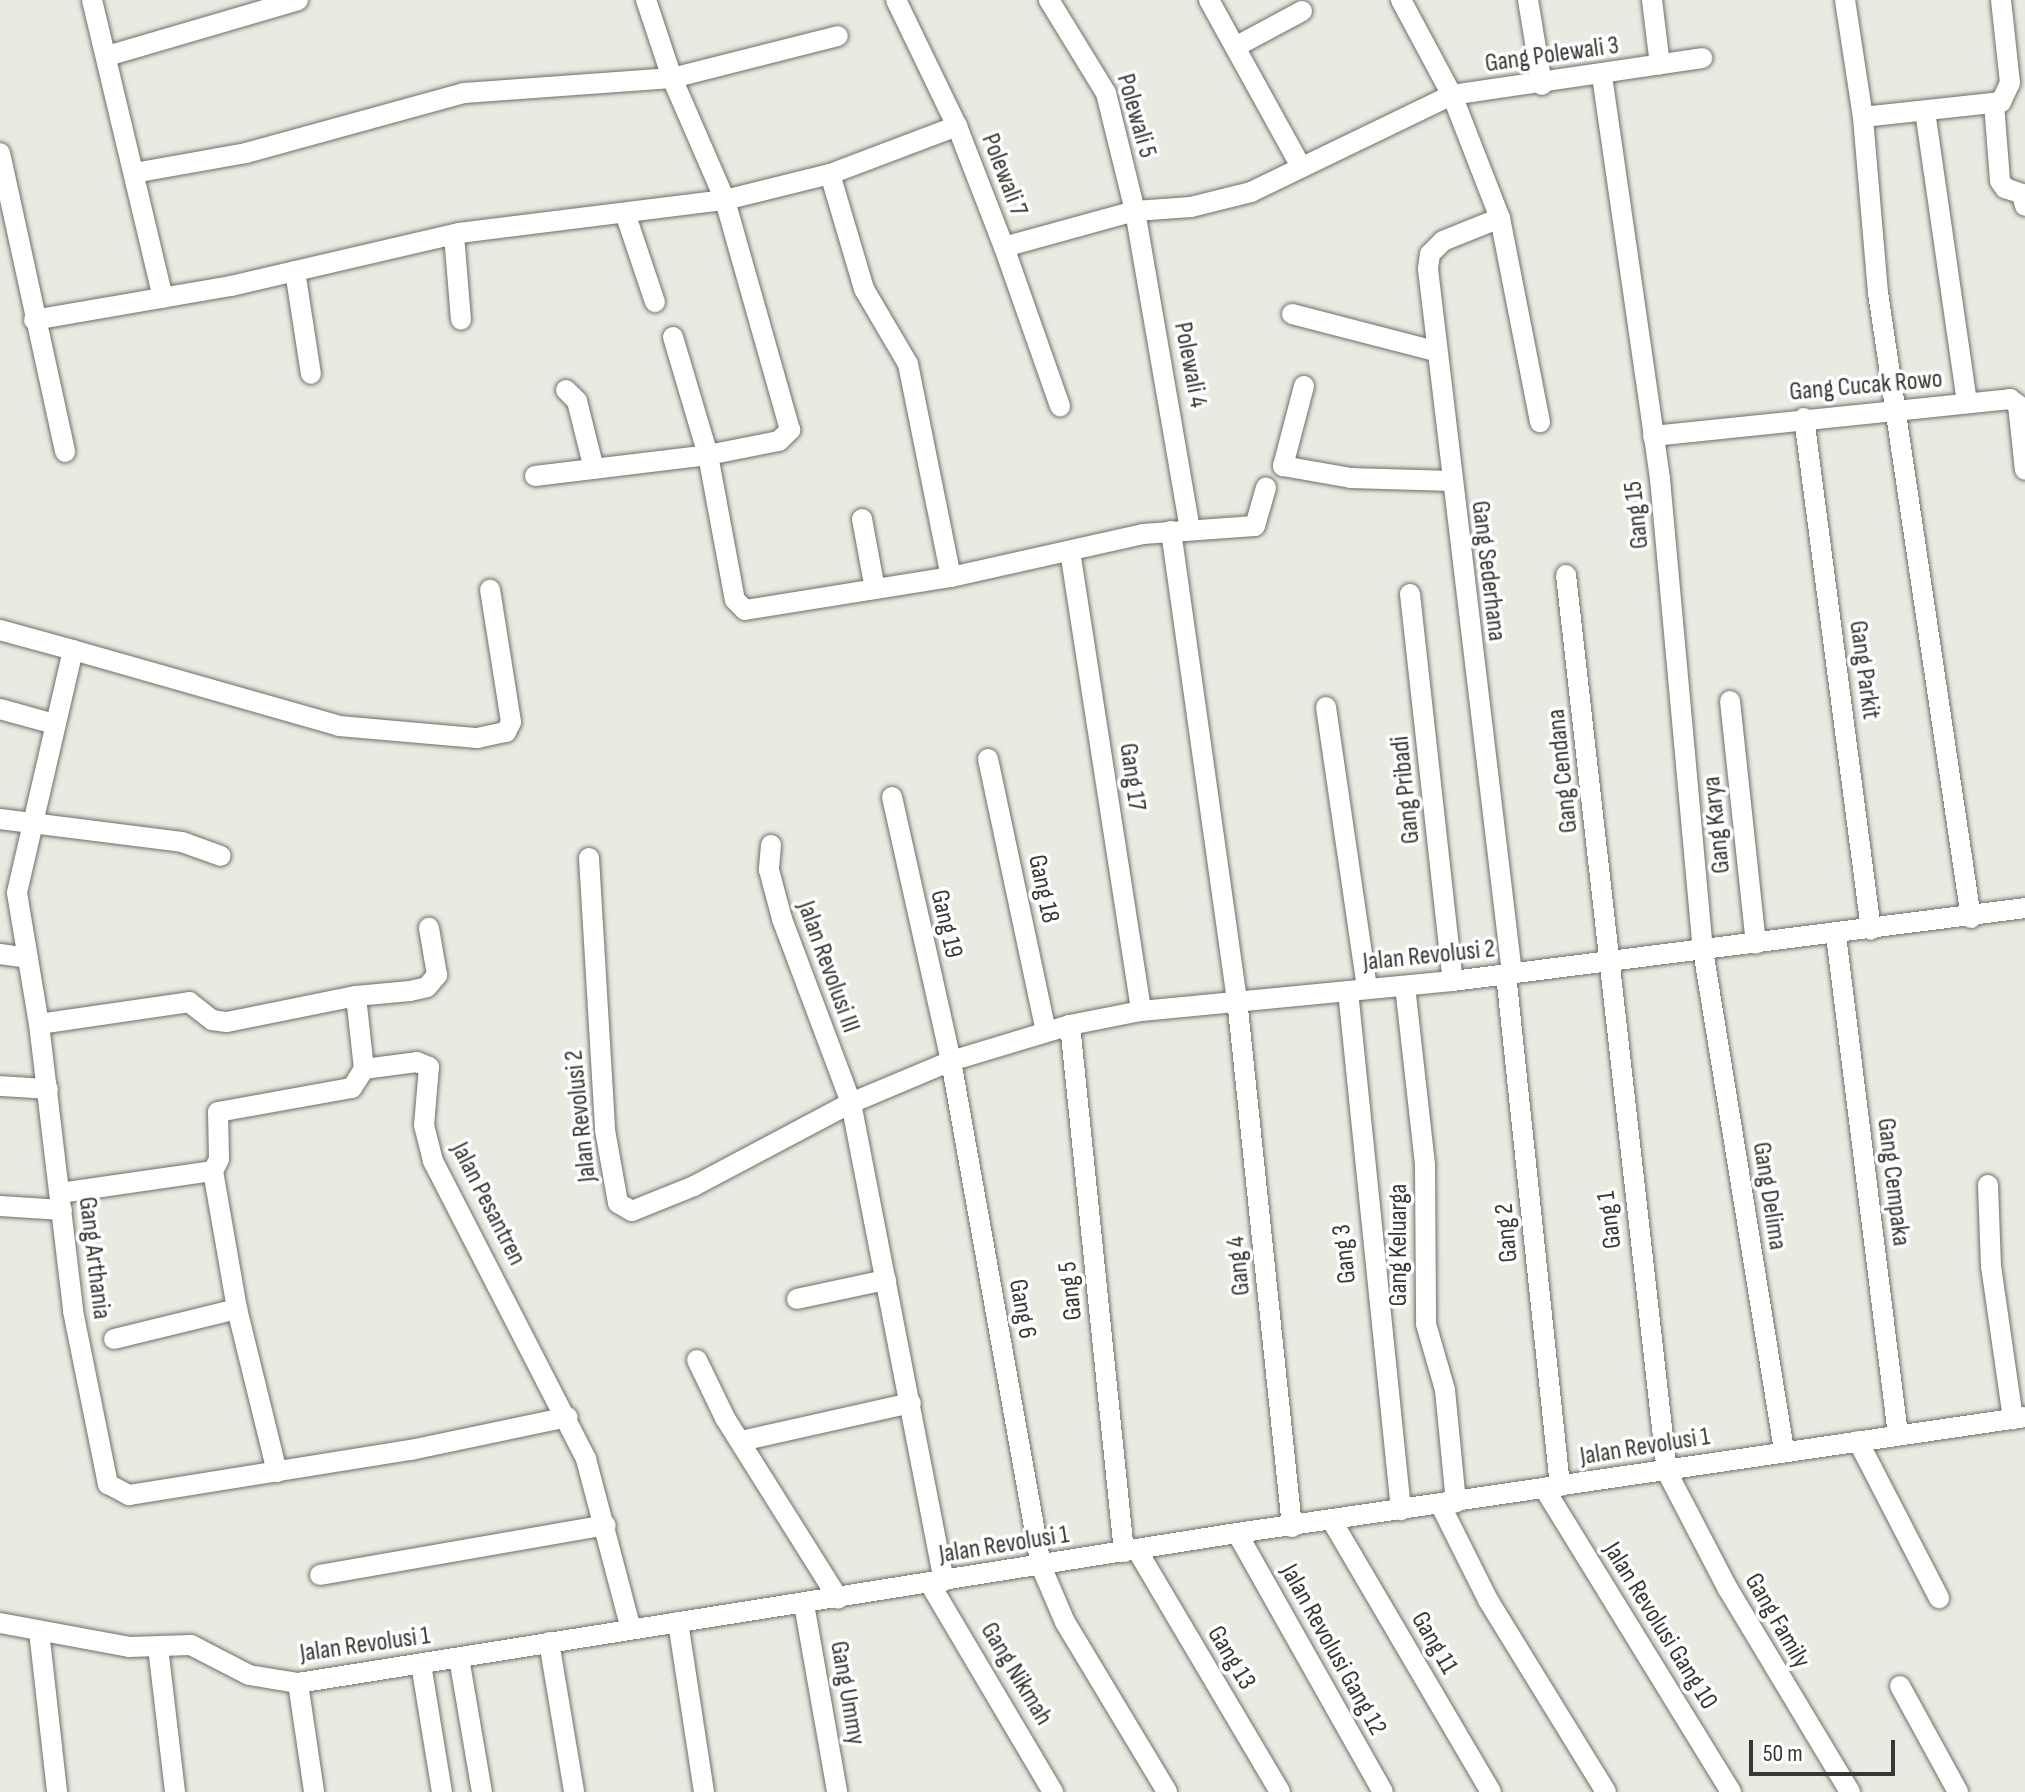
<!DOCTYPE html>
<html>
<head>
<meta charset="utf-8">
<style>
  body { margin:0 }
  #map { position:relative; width:2025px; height:1792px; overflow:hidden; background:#eae9e2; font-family:"Sofia Sans Condensed",sans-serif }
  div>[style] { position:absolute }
  .roads { filter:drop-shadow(0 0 2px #6f6e68) drop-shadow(0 0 2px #6f6e68) }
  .minor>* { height:20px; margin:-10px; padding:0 10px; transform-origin:10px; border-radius:10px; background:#fff }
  span { translate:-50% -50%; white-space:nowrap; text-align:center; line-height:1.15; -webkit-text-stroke:7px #fff; paint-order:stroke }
  .street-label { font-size:26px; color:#383735 }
  .scale { position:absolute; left:1749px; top:1740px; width:146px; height:36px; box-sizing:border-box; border:4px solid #383735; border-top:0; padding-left:10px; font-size:24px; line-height:28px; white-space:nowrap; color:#383735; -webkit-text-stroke:6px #fff; paint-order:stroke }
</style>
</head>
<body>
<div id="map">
  <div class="roads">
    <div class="minor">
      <i style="left:92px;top:0;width:306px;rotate:76.6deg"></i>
      <i style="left:896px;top:0;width:140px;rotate:64.2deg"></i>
      <i style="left:957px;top:126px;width:130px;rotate:68.8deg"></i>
      <i style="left:1004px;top:247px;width:136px;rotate:-15.4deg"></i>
      <i style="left:1135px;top:211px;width:56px;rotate:-4.1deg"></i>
      <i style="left:1191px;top:207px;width:62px;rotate:-14deg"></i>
      <i style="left:1251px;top:192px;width:223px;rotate:-25.8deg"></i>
      <i style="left:1452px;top:95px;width:253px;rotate:-8.4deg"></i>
      <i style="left:1049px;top:0;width:109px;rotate:58.5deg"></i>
      <i style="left:1106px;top:93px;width:122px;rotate:76.2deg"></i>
      <i style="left:1135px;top:211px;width:323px;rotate:80.2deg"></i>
      <i style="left:1209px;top:0;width:191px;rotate:61.1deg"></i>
      <i style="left:1401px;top:0;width:108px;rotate:61.8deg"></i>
      <i style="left:1452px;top:95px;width:132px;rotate:68.7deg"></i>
      <i style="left:1500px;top:218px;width:208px;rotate:78.9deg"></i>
      <i style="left:1528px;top:0;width:86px;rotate:80.6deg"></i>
      <i style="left:1652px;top:0;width:65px;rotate:83deg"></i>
      <i style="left:1845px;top:0;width:118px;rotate:81.3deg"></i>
      <i style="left:1235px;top:47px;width:76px;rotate:-28.2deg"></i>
      <i style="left:107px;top:56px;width:199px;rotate:-16.3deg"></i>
      <i style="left:1602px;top:76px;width:407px;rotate:81.8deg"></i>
      <i style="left:1660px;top:479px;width:473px;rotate:84.8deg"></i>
      <i style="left:1703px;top:950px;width:507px;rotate:80.8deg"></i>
      <i style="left:1994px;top:104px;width:77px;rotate:85.5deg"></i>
      <i style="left:2000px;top:181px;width:9px;rotate:54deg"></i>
      <i style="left:2005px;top:188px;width:18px;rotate:19deg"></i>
      <i style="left:2022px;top:194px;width:12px;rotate:76deg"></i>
      <i style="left:1925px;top:111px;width:294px;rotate:81.8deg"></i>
      <i style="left:0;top:153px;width:306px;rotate:77.7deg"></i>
      <i style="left:134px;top:173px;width:114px;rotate:-10.1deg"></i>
      <i style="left:246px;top:153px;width:226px;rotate:-15.4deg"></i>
      <i style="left:464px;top:93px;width:209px;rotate:-4.1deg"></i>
      <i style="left:672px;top:78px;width:171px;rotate:-14.2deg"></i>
      <i style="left:830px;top:174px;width:120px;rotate:73.5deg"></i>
      <i style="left:864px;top:289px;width:87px;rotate:59.6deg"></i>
      <i style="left:908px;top:364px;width:217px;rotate:78.6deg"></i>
      <i style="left:625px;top:213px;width:94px;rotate:71.4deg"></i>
      <i style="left:1500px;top:218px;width:61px;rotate:158deg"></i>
      <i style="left:1443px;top:241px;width:18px;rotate:135deg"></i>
      <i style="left:1430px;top:254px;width:15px;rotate:98deg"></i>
      <i style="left:1428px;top:269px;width:709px;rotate:83.2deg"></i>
      <i style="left:454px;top:235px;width:85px;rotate:85.3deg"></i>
      <i style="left:1004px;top:247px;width:169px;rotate:70.6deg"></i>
      <i style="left:295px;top:271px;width:104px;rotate:81.2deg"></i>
      <i style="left:1292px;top:314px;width:148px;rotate:14.5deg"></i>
      <i style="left:34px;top:320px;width:200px;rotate:-9.8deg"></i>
      <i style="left:231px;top:286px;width:234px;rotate:-13.1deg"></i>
      <i style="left:459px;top:233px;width:268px;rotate:-7.1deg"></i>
      <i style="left:725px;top:200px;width:108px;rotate:-13.9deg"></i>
      <i style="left:830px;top:174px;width:136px;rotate:-20.7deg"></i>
      <i style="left:673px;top:337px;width:123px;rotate:73.5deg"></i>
      <i style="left:708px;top:455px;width:147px;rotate:79.5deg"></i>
      <i style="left:735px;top:600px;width:14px;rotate:45deg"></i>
      <i style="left:745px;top:610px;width:209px;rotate:-9.1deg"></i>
      <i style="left:951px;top:577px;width:197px;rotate:-12.6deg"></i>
      <i style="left:1143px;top:534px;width:112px;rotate:-4.1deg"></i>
      <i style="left:1255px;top:526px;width:40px;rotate:-74deg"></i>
      <i style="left:1304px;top:386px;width:83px;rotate:104.7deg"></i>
      <i style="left:1283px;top:466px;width:69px;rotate:10deg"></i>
      <i style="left:1351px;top:478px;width:100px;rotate:1.7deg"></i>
      <i style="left:566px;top:390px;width:16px;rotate:45deg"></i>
      <i style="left:577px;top:401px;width:70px;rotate:76deg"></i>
      <i style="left:1804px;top:418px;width:516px;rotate:82.54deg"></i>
      <i style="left:1653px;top:436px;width:359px;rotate:-5.9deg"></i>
      <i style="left:2010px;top:399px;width:10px;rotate:37deg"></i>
      <i style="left:2018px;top:405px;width:65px;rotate:83.9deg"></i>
      <i style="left:535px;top:476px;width:174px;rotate:-6.9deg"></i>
      <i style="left:708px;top:455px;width:72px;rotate:-11.2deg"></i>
      <i style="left:779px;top:441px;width:16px;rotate:-45deg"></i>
      <i style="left:790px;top:430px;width:239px;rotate:-105.8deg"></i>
      <i style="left:725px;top:200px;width:133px;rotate:-113.5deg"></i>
      <i style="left:672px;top:78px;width:82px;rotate:-108.4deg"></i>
      <i style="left:862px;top:519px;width:71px;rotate:79.5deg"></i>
      <i style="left:1171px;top:531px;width:473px;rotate:82deg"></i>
      <i style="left:1237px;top:999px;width:531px;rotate:84.05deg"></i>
      <i style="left:1070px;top:551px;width:465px;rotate:81.2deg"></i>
      <i style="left:1566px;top:575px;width:903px;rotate:83.58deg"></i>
      <i style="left:1667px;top:1472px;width:132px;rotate:62.5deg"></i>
      <i style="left:1728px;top:1589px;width:237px;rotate:59deg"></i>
      <i style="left:1410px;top:594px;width:389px;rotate:83.7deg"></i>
      <i style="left:0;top:630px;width:76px;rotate:15.3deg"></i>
      <i style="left:73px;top:650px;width:249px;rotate:103deg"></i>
      <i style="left:17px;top:893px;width:133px;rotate:80.5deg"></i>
      <i style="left:39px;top:1024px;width:289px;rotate:83.2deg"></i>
      <i style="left:73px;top:1311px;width:177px;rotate:78.6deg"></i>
      <i style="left:108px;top:1484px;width:24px;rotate:28deg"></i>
      <i style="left:129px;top:1495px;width:286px;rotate:-9.1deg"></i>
      <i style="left:411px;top:1450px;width:160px;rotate:-11.9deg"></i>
      <i style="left:73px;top:650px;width:277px;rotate:15.9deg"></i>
      <i style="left:339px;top:726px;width:139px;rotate:5deg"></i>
      <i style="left:477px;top:738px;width:30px;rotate:-12deg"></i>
      <i style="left:506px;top:732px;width:11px;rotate:-63deg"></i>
      <i style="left:511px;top:722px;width:134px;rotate:-99deg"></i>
      <i style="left:1730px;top:701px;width:244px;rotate:83.9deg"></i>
      <i style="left:1326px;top:707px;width:285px;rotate:81.7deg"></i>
      <i style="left:0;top:709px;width:56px;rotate:15.5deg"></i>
      <i style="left:988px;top:759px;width:278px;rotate:78deg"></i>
      <i style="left:892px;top:797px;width:271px;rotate:77.4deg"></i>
      <i style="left:951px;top:1061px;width:513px;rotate:79.89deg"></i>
      <i style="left:1041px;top:1566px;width:61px;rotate:66.8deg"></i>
      <i style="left:1065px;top:1622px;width:198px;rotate:59deg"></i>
      <i style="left:0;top:819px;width:183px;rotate:7.2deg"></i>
      <i style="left:182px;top:842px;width:41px;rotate:19.7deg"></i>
      <i style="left:771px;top:845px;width:25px;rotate:95deg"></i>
      <i style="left:769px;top:870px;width:51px;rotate:75.1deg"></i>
      <i style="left:782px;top:919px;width:197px;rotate:69.4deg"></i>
      <i style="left:851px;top:1103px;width:487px;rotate:79deg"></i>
      <i style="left:589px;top:858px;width:272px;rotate:86.6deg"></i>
      <i style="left:605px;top:1130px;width:74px;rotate:79.9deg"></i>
      <i style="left:618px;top:1203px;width:16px;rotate:30deg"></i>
      <i style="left:632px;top:1211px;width:67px;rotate:-22deg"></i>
      <i style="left:694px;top:1186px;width:178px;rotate:-27.9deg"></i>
      <i style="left:851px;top:1103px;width:108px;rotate:-22.8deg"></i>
      <i style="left:951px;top:1061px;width:124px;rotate:-16.8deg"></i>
      <i style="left:1070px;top:1025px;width:72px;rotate:-11.2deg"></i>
      <i style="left:1141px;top:1011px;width:313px;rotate:-5.5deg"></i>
      <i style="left:1453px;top:981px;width:577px;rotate:-7.27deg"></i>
      <i style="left:1971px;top:918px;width:632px;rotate:-98.46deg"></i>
      <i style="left:1878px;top:293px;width:177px;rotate:-94.9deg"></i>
      <i style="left:1863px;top:117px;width:139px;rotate:-6.2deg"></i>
      <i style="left:2001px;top:102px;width:21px;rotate:-65deg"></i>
      <i style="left:2010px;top:83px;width:83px;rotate:-96.2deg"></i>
      <i style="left:1836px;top:935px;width:504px;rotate:82.93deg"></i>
      <i style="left:0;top:954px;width:28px;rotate:8deg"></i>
      <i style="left:1506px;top:974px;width:515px;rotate:83.98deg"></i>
      <i style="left:1405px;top:986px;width:180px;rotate:83.6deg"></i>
      <i style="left:1425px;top:1165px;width:159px;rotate:89.6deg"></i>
      <i style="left:1426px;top:1324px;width:69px;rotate:73.9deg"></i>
      <i style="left:1445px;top:1390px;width:113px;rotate:84.4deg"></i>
      <i style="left:1348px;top:991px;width:522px;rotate:84.17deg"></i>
      <i style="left:39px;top:1024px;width:152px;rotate:-8.3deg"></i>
      <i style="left:189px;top:1002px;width:29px;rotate:38deg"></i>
      <i style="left:212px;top:1020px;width:15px;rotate:8deg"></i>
      <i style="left:227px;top:1022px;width:132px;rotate:-11.4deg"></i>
      <i style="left:356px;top:996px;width:54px;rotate:-5.3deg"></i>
      <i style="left:410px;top:991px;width:17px;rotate:-13deg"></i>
      <i style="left:427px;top:987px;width:16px;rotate:-50deg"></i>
      <i style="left:437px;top:975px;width:48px;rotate:-99.7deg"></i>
      <i style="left:1070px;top:1025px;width:530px;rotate:84.15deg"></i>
      <i style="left:364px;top:1069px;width:53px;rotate:-7.5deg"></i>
      <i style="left:417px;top:1062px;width:13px;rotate:23deg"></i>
      <i style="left:429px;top:1067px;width:58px;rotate:94.9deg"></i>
      <i style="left:424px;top:1125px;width:37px;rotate:76deg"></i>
      <i style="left:433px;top:1161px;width:335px;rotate:62.8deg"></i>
      <i style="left:586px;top:1459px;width:176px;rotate:75.2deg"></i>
      <i style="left:0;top:1086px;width:48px;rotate:3.6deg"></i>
      <i style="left:213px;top:1171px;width:140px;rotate:80.1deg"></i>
      <i style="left:237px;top:1309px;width:168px;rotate:76.2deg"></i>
      <i style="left:1988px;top:1185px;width:81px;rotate:87.9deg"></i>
      <i style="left:1991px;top:1266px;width:155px;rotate:81.8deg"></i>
      <i style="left:60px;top:1193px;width:155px;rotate:-8.2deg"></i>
      <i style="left:213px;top:1171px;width:13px;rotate:-63deg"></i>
      <i style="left:219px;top:1159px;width:47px;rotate:-91.2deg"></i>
      <i style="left:218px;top:1112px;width:136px;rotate:-10.2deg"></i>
      <i style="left:352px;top:1088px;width:22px;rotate:-58deg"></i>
      <i style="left:364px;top:1069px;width:73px;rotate:-96.3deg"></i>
      <i style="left:0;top:1206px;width:62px;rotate:3.7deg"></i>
      <i style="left:797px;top:1299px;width:91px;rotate:-12.1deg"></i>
      <i style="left:114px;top:1339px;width:127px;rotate:-13.7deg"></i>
      <i style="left:697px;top:1360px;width:64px;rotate:64.2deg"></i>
      <i style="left:725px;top:1418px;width:213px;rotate:57.9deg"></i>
      <i style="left:741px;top:1441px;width:174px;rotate:-12.6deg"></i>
      <i style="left:1858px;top:1441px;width:177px;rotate:62.7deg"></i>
      <i style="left:1544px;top:1488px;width:357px;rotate:58.4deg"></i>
      <i style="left:1440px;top:1504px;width:107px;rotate:63.4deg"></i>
      <i style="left:1488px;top:1600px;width:225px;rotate:58.4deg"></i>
      <i style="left:1332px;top:1521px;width:314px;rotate:59.6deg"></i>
      <i style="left:1237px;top:1533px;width:297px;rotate:60.6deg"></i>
      <i style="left:1137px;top:1550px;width:281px;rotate:59.4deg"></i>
      <i style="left:320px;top:1575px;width:290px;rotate:-9.9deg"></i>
      <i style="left:930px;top:1584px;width:242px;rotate:59.4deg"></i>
      <i style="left:804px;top:1604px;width:191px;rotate:80deg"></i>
      <i style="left:678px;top:1622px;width:172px;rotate:81.3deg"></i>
      <i style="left:0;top:1623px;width:131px;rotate:10.5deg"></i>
      <i style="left:129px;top:1647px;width:62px;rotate:-1.8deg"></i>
      <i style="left:191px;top:1645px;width:65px;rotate:27.3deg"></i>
      <i style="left:249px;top:1675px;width:50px;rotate:9.3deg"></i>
      <i style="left:298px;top:1683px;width:951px;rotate:-9.08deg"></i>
      <i style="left:1237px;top:1533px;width:796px;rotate:-8.37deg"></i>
      <i style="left:39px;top:1631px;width:162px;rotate:83.6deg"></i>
      <i style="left:549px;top:1642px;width:152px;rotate:80.5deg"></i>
      <i style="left:158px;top:1647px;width:146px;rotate:83.3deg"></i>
      <i style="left:459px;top:1658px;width:136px;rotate:80.3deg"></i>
      <i style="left:421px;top:1664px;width:130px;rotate:80.7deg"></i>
      <i style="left:298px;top:1683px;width:110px;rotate:81.6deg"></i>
      <i style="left:1900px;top:1686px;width:121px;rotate:61.3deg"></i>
    </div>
  </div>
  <div class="street-label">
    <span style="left:1552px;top:55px;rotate:-8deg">Gang Polewali 3</span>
    <span style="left:1136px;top:116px;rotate:74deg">Polewali 5</span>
    <span style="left:1004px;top:175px;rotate:69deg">Polewali 7</span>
    <span style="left:1190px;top:365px;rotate:79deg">Polewali 4</span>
    <span style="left:1866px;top:386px;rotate:-5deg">Gang Cucak Rowo</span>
    <span style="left:1637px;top:515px;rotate:-96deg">Gang 15</span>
    <span style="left:1488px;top:571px;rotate:83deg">Gang Sederhana</span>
    <span style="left:1864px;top:670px;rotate:82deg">Gang Parkit</span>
    <span style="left:1563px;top:771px;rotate:-96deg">Gang Cendana</span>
    <span style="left:1132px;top:777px;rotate:82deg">Gang 17</span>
    <span style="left:1406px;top:790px;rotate:-96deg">Gang Pribadi</span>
    <span style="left:1717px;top:825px;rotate:-96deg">Gang Karya</span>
    <span style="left:1043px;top:889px;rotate:78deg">Gang 18</span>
    <span style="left:946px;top:924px;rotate:77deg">Gang 19</span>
    <span style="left:1429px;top:956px;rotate:-6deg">Jalan Revolusi 2</span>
    <span style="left:828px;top:967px;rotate:70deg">Jalan Revolusi III</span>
    <span style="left:581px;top:1116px;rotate:-96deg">Jalan Revolusi 2</span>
    <span style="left:1893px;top:1182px;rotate:83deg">Gang Cempaka</span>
    <span style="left:1769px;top:1196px;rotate:81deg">Gang Delima</span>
    <span style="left:488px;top:1204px;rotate:63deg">Jalan Pesantren</span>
    <span style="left:1610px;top:1220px;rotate:-97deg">Gang 1</span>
    <span style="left:1507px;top:1233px;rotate:-95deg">Gang 2</span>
    <span style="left:1399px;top:1245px;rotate:-90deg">Gang Keluarga</span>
    <span style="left:1345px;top:1254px;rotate:-96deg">Gang 3</span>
    <span style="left:94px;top:1258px;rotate:83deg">Gang Arthania</span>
    <span style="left:1239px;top:1266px;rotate:-96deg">Gang 4</span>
    <span style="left:1071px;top:1291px;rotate:-96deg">Gang 5</span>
    <span style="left:1022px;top:1309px;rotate:80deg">Gang 6</span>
    <span style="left:1645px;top:1447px;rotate:-9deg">Jalan Revolusi 1</span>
    <span style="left:1004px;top:1545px;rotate:-9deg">Jalan Revolusi 1</span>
    <span style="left:1777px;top:1621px;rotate:60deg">Gang Family</span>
    <span style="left:1660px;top:1626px;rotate:58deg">Jalan Revolusi Gang 10</span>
    <span style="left:1434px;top:1643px;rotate:60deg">Gang 11</span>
    <span style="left:365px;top:1645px;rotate:-8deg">Jalan Revolusi 1</span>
    <span style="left:1333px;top:1650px;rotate:61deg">Jalan Revolusi Gang 12</span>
    <span style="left:1231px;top:1658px;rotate:59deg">Gang 13</span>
    <span style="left:1016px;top:1674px;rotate:59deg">Gang Nikmah</span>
    <span style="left:847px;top:1693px;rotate:80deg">Gang Ummy</span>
  </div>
  <div class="scale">50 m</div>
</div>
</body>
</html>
